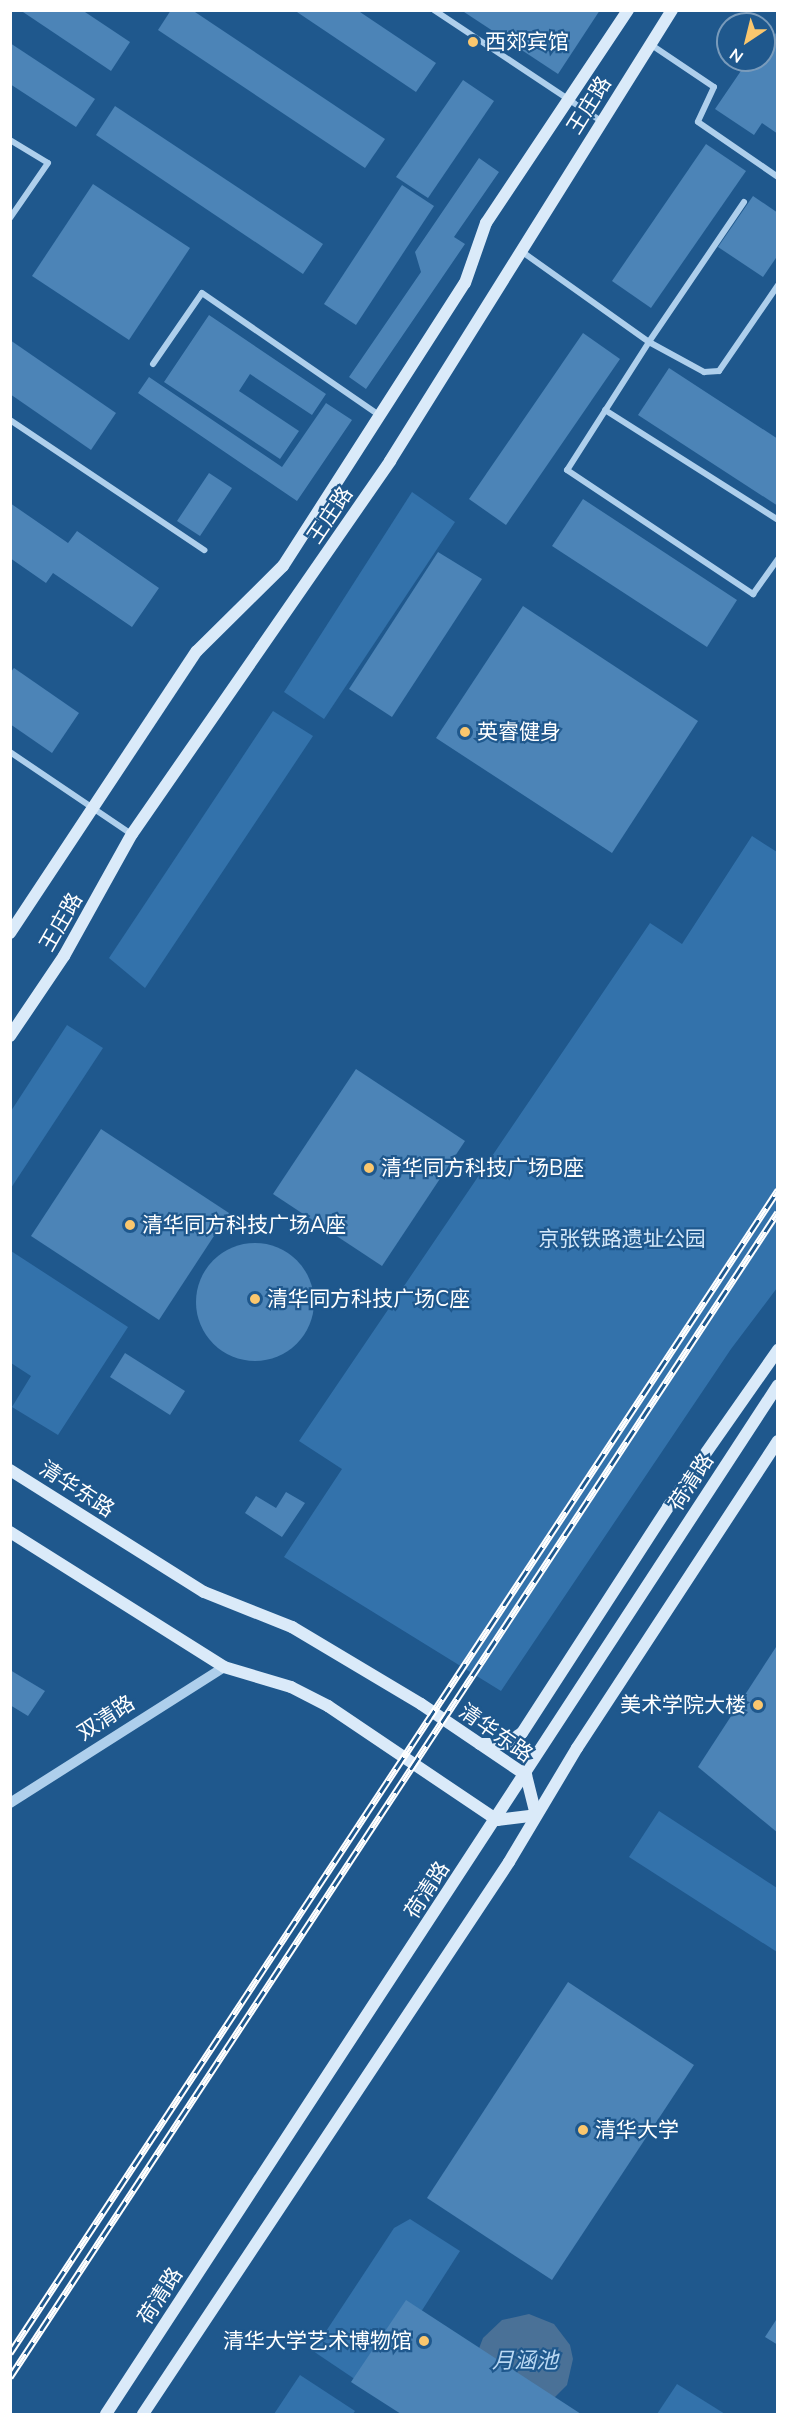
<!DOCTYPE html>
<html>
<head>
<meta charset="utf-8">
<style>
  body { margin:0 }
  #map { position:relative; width:788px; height:2425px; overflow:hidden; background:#1f588d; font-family:"Nunito Sans","Noto Sans SC",sans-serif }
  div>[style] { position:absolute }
  .green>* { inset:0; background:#3372ab }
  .water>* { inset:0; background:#4a7197 }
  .building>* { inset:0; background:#4c84b7 }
  .round { border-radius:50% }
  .minor>* { height:6px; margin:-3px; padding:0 3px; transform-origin:3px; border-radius:3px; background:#aecfec }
  .tertiary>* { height:10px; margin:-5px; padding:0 5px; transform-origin:5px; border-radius:5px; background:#aecfec }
  .secondary>* { height:12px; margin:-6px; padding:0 6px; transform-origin:6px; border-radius:6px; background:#daeaf9 }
  .rail>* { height:7px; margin-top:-3.5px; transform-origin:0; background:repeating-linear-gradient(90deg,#1f588d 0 14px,#fff 0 28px); box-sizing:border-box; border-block:2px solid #fff }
  .dots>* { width:16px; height:16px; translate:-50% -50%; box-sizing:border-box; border:3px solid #1f588d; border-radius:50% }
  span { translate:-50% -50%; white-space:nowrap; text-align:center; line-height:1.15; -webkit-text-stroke:4.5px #1f588d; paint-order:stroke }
  .poi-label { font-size:21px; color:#fff }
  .left { translate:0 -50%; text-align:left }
  .right { translate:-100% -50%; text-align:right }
  .street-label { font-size:21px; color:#fff }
  .park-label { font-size:21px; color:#d3e7f9 }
  .water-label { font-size:22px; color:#bad8f3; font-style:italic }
  .frame { position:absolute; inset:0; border:12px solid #fff; pointer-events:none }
  .north { position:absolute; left:716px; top:12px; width:60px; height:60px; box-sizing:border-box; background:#1f588d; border:2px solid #799bbb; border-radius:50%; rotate:215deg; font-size:16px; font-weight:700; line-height:24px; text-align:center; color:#fff }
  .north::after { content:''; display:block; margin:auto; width:21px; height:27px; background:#fac76e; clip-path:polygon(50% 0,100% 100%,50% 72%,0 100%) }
</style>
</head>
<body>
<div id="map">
  <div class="green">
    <i style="clip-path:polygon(412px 492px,455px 522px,324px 719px,284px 692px)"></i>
    <i style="clip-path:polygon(273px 711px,313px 736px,145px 988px,109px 958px)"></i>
    <i style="clip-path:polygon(752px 836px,777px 852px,777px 1288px,731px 1349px,501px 1691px,284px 1557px,342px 1469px,299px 1441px,650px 923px,682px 944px)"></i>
    <i style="clip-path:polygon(67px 1025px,103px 1048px,11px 1188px,11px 1111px)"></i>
    <i style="clip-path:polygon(11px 1251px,128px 1327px,58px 1435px,12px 1407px,31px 1376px,11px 1363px)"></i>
    <i style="clip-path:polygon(659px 1811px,777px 1888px,777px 1952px,629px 1857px)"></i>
    <i style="clip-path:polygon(410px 2219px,460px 2251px,371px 2390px,313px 2351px,394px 2228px)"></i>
    <i style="clip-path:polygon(300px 2375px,355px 2411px,353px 2414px,274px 2414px)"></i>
    <i style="clip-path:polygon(677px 2384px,725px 2414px,657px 2414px)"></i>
  </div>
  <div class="water">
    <i style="clip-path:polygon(529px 2314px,554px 2324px,570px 2345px,573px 2359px,567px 2385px,548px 2404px,478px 2351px,483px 2338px,502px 2320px)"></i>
  </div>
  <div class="building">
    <i style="clip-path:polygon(20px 10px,82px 10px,130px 42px,111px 71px)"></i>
    <i style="clip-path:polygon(171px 10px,192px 10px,385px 139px,365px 168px,158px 30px)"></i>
    <i style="clip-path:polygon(294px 10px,357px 10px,436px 63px,416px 92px)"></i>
    <i style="clip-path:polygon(461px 10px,600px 10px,558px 74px)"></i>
    <i style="clip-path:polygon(778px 30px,778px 134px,762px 123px,754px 135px,715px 109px,747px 62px,753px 66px,757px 60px,764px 60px,764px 50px)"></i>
    <i style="clip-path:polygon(10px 43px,95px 99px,76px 127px,10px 84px)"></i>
    <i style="clip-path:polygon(463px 80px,494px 101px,428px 198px,396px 177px)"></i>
    <i style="clip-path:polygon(115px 106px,323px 244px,303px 274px,96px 135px)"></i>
    <i style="clip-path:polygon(706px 144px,746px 171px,651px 308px,612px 281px)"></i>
    <i style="clip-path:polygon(479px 158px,499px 172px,454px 237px,465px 244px,366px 389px,349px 377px,421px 272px,415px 252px)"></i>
    <i style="clip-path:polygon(93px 184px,190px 248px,129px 340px,32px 276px)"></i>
    <i style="clip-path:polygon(402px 185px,434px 206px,356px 325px,324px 304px)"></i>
    <i style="clip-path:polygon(753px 196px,778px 213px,778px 255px,763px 277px,718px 247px)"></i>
    <i style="clip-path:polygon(209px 315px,326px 394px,312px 415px,250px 374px,239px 391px,299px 431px,280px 459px,164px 382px)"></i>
    <i style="clip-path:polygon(583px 333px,620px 359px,506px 525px,469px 499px)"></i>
    <i style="clip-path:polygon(10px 340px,116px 413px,91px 450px,10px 394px)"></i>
    <i style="clip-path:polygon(669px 368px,778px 439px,778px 506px,638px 415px)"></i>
    <i style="clip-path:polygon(149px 377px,282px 467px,326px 403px,352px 420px,297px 501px,138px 393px)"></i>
    <i style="clip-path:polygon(209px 473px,232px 488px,200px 536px,177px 521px)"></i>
    <i style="clip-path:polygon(583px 499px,737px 600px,707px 647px,552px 546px)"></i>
    <i style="clip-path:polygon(10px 503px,68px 543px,77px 531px,159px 588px,132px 627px,53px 573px,46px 583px,10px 558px)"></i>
    <i style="clip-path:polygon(438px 552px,482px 579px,392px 717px,349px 689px)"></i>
    <i style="clip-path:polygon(523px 606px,698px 721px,612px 853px,436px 738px)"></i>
    <i style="clip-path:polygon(14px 668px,79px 713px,52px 753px,10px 724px,10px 673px)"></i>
    <i style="clip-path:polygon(356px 1069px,465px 1141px,382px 1266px,273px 1194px)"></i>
    <i style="clip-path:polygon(101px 1129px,229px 1213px,159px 1320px,31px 1236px)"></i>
    <i class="round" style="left:196px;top:1243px;width:118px;height:118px"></i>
    <i style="clip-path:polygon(125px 1353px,185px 1391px,170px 1415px,110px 1377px)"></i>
    <i style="clip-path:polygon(286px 1492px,305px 1503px,282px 1537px,245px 1513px,256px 1496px,276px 1508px)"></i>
    <i style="clip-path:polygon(778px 1644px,778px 1833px,698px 1767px)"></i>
    <i style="clip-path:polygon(10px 1670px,45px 1691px,28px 1716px,10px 1705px)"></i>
    <i style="clip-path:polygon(568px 1982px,694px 2065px,552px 2280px,427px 2198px)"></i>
    <i style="clip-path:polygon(406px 2300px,581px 2414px,401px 2414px,351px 2382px)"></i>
    <i style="clip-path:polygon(778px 2317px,778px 2345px,765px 2337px)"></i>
  </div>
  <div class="minor">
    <i style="left:434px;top:10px;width:201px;rotate:33.6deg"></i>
    <i style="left:650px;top:44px;width:77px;rotate:33.9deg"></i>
    <i style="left:714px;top:87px;width:38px;rotate:115deg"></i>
    <i style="left:698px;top:122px;width:97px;rotate:34.5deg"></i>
    <i style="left:10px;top:140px;width:44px;rotate:31.2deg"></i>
    <i style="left:48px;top:163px;width:67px;rotate:124.6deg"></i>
    <i style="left:744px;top:202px;width:169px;rotate:124.2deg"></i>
    <i style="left:649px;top:342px;width:63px;rotate:28.6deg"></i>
    <i style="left:704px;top:372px;width:15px;rotate:-4deg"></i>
    <i style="left:719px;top:371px;width:104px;rotate:-55.5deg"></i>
    <i style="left:521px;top:251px;width:157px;rotate:35.4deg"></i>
    <i style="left:649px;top:342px;width:152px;rotate:122.6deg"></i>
    <i style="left:567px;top:470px;width:224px;rotate:33.7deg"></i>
    <i style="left:753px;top:594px;width:43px;rotate:-54.5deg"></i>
    <i style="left:153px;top:364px;width:86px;rotate:-55.4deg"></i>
    <i style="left:202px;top:293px;width:215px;rotate:34.6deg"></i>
    <i style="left:605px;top:410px;width:205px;rotate:32.4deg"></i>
    <i style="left:10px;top:420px;width:234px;rotate:33.8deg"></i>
    <i style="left:10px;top:752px;width:146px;rotate:34.1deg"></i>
  </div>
  <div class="tertiary">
    <i style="left:10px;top:1803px;width:254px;rotate:-32.4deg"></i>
  </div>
  <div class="secondary">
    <i style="left:10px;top:933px;width:338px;rotate:-56.5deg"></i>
    <i style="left:197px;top:651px;width:121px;rotate:-44.7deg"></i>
    <i style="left:283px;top:566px;width:336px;rotate:-57.3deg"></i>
    <i style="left:465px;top:283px;width:64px;rotate:-70.7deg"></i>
    <i style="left:486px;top:223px;width:256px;rotate:-56.3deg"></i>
    <i style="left:10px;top:1036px;width:97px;rotate:-56deg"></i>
    <i style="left:64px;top:956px;width:140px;rotate:-60.9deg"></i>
    <i style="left:132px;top:834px;width:454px;rotate:-55.3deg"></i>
    <i style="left:390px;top:461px;width:532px;rotate:-57.98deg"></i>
    <i style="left:10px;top:1470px;width:229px;rotate:32.2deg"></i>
    <i style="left:204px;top:1592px;width:95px;rotate:21.7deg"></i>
    <i style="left:292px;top:1627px;width:150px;rotate:30.8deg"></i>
    <i style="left:421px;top:1704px;width:127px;rotate:34.1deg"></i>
    <i style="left:526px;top:1775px;width:41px;rotate:76deg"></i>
    <i style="left:10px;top:1532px;width:253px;rotate:32.2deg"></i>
    <i style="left:224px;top:1667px;width:70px;rotate:16.6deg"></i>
    <i style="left:291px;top:1687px;width:42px;rotate:27.2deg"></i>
    <i style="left:328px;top:1706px;width:204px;rotate:34deg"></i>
    <i style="left:497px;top:1820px;width:39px;rotate:-7deg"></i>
    <i style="left:480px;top:1744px;width:25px"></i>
    <i style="left:505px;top:1744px;width:20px;rotate:-33deg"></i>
    <i style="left:522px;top:1733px;width:269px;rotate:-57.1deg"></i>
    <i style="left:668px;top:1507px;width:192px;rotate:-55deg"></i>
    <i style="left:106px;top:2414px;width:1229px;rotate:-56.85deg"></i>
    <i style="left:143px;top:2414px;width:662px;rotate:-56.45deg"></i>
    <i style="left:509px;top:1862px;width:133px;rotate:-59.2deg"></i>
    <i style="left:577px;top:1748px;width:367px;rotate:-56.8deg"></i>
  </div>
  <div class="rail">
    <i style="left:10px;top:2353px;width:1394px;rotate:-56.56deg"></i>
    <i style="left:10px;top:2377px;width:1395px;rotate:-56.61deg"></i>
  </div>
  <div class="dots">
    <i style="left:473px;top:42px;background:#fac76e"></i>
    <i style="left:465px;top:732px;background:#fac76e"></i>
    <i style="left:369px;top:1168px;background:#fac76e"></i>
    <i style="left:130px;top:1225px;background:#fac76e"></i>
    <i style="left:255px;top:1299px;background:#fac76e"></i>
    <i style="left:758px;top:1705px;background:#fac76e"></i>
    <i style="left:583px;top:2130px;background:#fac76e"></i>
    <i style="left:424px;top:2341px;background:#fac76e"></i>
  </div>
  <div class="poi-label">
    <span class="left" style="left:485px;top:42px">西郊宾馆</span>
    <span class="left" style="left:477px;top:732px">英睿健身</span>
    <span class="left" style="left:381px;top:1168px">清华同方科技广场B座</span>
    <span class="left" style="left:142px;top:1225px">清华同方科技广场A座</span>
    <span class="left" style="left:267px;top:1299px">清华同方科技广场C座</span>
    <span class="right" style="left:746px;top:1705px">美术学院大楼</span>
    <span class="left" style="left:595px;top:2130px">清华大学</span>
    <span class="right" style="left:412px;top:2341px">清华大学艺术博物馆</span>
  </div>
  <div class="street-label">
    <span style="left:589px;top:105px;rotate:-58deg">王庄路</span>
    <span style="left:330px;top:515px;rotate:-56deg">王庄路</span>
    <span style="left:61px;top:922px;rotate:-60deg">王庄路</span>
    <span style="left:691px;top:1482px;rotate:-57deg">荷清路</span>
    <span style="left:77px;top:1489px;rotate:33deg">清华东路</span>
    <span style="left:106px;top:1718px;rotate:-33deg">双清路</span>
    <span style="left:496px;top:1733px;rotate:35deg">清华东路</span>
    <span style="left:427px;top:1890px;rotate:-57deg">荷清路</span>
    <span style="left:160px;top:2296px;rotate:-57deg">荷清路</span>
  </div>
  <div class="park-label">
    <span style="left:622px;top:1239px">京张铁路遗址公园</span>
  </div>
  <div class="water-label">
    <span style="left:525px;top:2362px">月涵池</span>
  </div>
  <div class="frame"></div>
  <div class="north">N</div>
</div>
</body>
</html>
